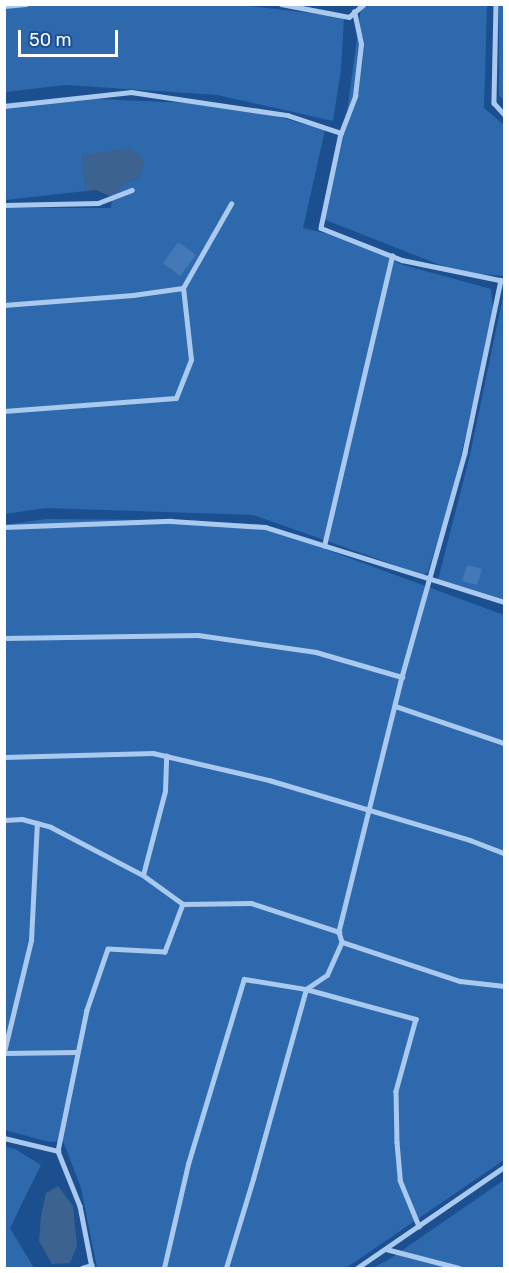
<!DOCTYPE html>
<html>
<head>
<meta charset="utf-8">
<style>
  body { margin:0 }
  #map { position:relative; width:509px; height:1273px; overflow:hidden; background:#1b4f8f; font-family:Rubik,sans-serif }
  div>[style] { position:absolute }
  .green>* { inset:0; background:#2e69ad }
  .water>* { inset:0; background:#3c6290 }
  .building>* { inset:0; background:#4478b7 }
  .lane>* { height:4.5px; margin:-2.25px; padding:0 2.25px; transform-origin:2.25px; border-radius:2.25px; background:#a9c9ee }
  span { translate:-50% -50%; white-space:nowrap; text-align:center; line-height:1.15; -webkit-text-stroke:4.5px #1b4f8f; paint-order:stroke }
  .frame { position:absolute; inset:0; border:6px solid #fff; pointer-events:none }
  .scale { position:absolute; left:18px; top:30px; width:100px; height:27px; box-sizing:border-box; border:3px solid #fff; border-top:0; padding-left:8px; font-size:18px; line-height:21px; white-space:nowrap; color:#fff; -webkit-text-stroke:4px #1b4f8f; paint-order:stroke }
</style>
</head>
<body>
<div id="map">
  <div class="green">
    <i style="clip-path:polygon(40px 4px,233px 4px,344px 17px,341px 70px,333px 121px,217px 95px,66px 85px,5px 92px,4px 7px)"></i>
    <i style="clip-path:polygon(378px 4px,487px 5px,484px 108px,504px 125px,504px 276px,458px 272px,323px 219px,346px 120px,361px 8px)"></i>
    <i style="clip-path:polygon(499px 5px,504px 5px,504px 101px,499px 95px)"></i>
    <i style="clip-path:polygon(72px 98px,213px 104px,276px 116px,325px 130px,303px 228px,354px 240px,400px 264px,491px 289px,493px 309px,474px 400px,453px 489px,428px 572px,423px 575px,253px 515px,46px 508px,5px 514px,5px 208px,111px 208px,112px 197px,124px 184px,140px 177px,82px 155px,86px 191px,5px 200px,5px 103px)"></i>
    <i style="clip-path:polygon(504px 292px,504px 604px,438px 580px,470px 455px)"></i>
    <i style="clip-path:polygon(46px 519px,172px 520px,257px 524px,504px 615px,504px 1160px,346px 1268px,97px 1268px,81px 1188px,63px 1141px,49px 1142px,5px 1130px,4px 525px)"></i>
    <i style="clip-path:polygon(4px 1146px,15px 1149px,41px 1165px,10px 1228px,34px 1268px,5px 1268px)"></i>
    <i style="clip-path:polygon(504px 1180px,504px 1268px,372px 1268px,388px 1260px)"></i>
  </div>
  <div class="water">
    <i style="clip-path:polygon(131px 148px,144px 160px,140px 177px,124px 184px,112px 197px,96px 190px,86px 191px,82px 155px)"></i>
    <i style="clip-path:polygon(58px 1186px,73px 1206px,77px 1246px,70px 1263px,52px 1264px,39px 1241px,41px 1216px,46px 1193px)"></i>
  </div>
  <div class="building">
    <i style="clip-path:polygon(178px 242px,196px 255px,180px 276px,163px 263px)"></i>
    <i style="clip-path:polygon(467px 565px,482px 569px,477px 585px,462px 581px)"></i>
  </div>
  <div class="lane">
    <i style="left:281px;top:4px;width:69px;rotate:10.8deg"></i>
    <i style="left:349px;top:17px;width:20px;rotate:-41deg"></i>
    <i style="left:496px;top:4px;width:99px;rotate:91.2deg"></i>
    <i style="left:494px;top:103px;width:15px;rotate:48deg"></i>
    <i style="left:4px;top:6px;width:22px;rotate:-5deg"></i>
    <i style="left:4px;top:106px;width:128px;rotate:-6.3deg"></i>
    <i style="left:131px;top:92px;width:158px;rotate:8.4deg"></i>
    <i style="left:287px;top:115px;width:57px;rotate:18.4deg"></i>
    <i style="left:341px;top:133px;width:97px;rotate:101.9deg"></i>
    <i style="left:321px;top:228px;width:87px;rotate:21.6deg"></i>
    <i style="left:402px;top:260px;width:104px;rotate:11.6deg"></i>
    <i style="left:341px;top:133px;width:40px;rotate:-69deg"></i>
    <i style="left:355px;top:96px;width:52px;rotate:-83.4deg"></i>
    <i style="left:361px;top:44px;width:33px;rotate:-102deg"></i>
    <i style="left:4px;top:205px;width:94px;rotate:-1.2deg"></i>
    <i style="left:98px;top:203px;width:36px;rotate:-21deg"></i>
    <i style="left:501px;top:280px;width:177px;rotate:101.8deg"></i>
    <i style="left:465px;top:453px;width:233px;rotate:105.7deg"></i>
    <i style="left:402px;top:677px;width:263px;rotate:103.9deg"></i>
    <i style="left:339px;top:932px;width:10px;rotate:73deg"></i>
    <i style="left:342px;top:942px;width:124px;rotate:18.3deg"></i>
    <i style="left:460px;top:981px;width:44px;rotate:6.5deg"></i>
    <i style="left:4px;top:305px;width:129px;rotate:-4.4deg"></i>
    <i style="left:133px;top:295px;width:50px;rotate:-8deg"></i>
    <i style="left:183px;top:288px;width:97px;rotate:-60.3deg"></i>
    <i style="left:4px;top:411px;width:172px;rotate:-4.3deg"></i>
    <i style="left:176px;top:398px;width:41px;rotate:-68.5deg"></i>
    <i style="left:191px;top:360px;width:72px;rotate:-96.3deg"></i>
    <i style="left:4px;top:527px;width:167px;rotate:-2.1deg"></i>
    <i style="left:171px;top:521px;width:94px;rotate:3.7deg"></i>
    <i style="left:265px;top:527px;width:250px;rotate:17.4deg"></i>
    <i style="left:324px;top:546px;width:298px;rotate:-76.8deg"></i>
    <i style="left:4px;top:638px;width:194px;rotate:-0.9deg"></i>
    <i style="left:198px;top:635px;width:119px;rotate:8.2deg"></i>
    <i style="left:316px;top:652px;width:90px;rotate:16.2deg"></i>
    <i style="left:395px;top:706px;width:115px;rotate:18.7deg"></i>
    <i style="left:4px;top:757px;width:149px;rotate:-1.5deg"></i>
    <i style="left:153px;top:753px;width:119px;rotate:13.1deg"></i>
    <i style="left:269px;top:780px;width:210px;rotate:16.6deg"></i>
    <i style="left:470px;top:840px;width:36px;rotate:21deg"></i>
    <i style="left:4px;top:820px;width:18px;rotate:-3deg"></i>
    <i style="left:22px;top:819px;width:30px;rotate:15deg"></i>
    <i style="left:51px;top:827px;width:104px;rotate:27.6deg"></i>
    <i style="left:143px;top:875px;width:49px;rotate:35.9deg"></i>
    <i style="left:183px;top:904px;width:51px;rotate:110.6deg"></i>
    <i style="left:165px;top:952px;width:57px;rotate:-177deg"></i>
    <i style="left:108px;top:949px;width:65px;rotate:109deg"></i>
    <i style="left:87px;top:1010px;width:144px;rotate:101.6deg"></i>
    <i style="left:143px;top:875px;width:87px;rotate:-75.3deg"></i>
    <i style="left:165px;top:791px;width:35px;rotate:-88deg"></i>
    <i style="left:183px;top:904px;width:68px;rotate:-0.8deg"></i>
    <i style="left:251px;top:903px;width:93px;rotate:18.2deg"></i>
    <i style="left:4px;top:1052px;width:115px;rotate:-76.4deg"></i>
    <i style="left:31px;top:940px;width:117px;rotate:-87.1deg"></i>
    <i style="left:4px;top:1053px;width:73px;rotate:-0.8deg"></i>
    <i style="left:4px;top:1138px;width:56px;rotate:13.5deg"></i>
    <i style="left:58px;top:1151px;width:59px;rotate:68.2deg"></i>
    <i style="left:80px;top:1206px;width:63px;rotate:79deg"></i>
    <i style="left:386px;top:1249px;width:75px;rotate:14.6deg"></i>
    <i style="left:82px;top:1268px;width:10px;rotate:-17deg"></i>
    <i style="left:164px;top:1268px;width:107px;rotate:-77deg"></i>
    <i style="left:188px;top:1164px;width:193px;rotate:-73.2deg"></i>
    <i style="left:244px;top:979px;width:63px;rotate:9.2deg"></i>
    <i style="left:306px;top:989px;width:114px;rotate:15.3deg"></i>
    <i style="left:416px;top:1019px;width:75px;rotate:105.5deg"></i>
    <i style="left:396px;top:1091px;width:51px;rotate:88.9deg"></i>
    <i style="left:397px;top:1142px;width:38px;rotate:85deg"></i>
    <i style="left:400px;top:1180px;width:50px;rotate:67.6deg"></i>
    <i style="left:226px;top:1268px;width:93px;rotate:-73.1deg"></i>
    <i style="left:253px;top:1179px;width:197px;rotate:-74.4deg"></i>
    <i style="left:306px;top:989px;width:25px;rotate:-34deg"></i>
    <i style="left:327px;top:975px;width:36px;rotate:-66deg"></i>
    <i style="left:357px;top:1268px;width:178px;rotate:-34.5deg"></i>
  </div>
  <div class="frame"></div>
  <div class="scale">50 m</div>
</div>
</body>
</html>
